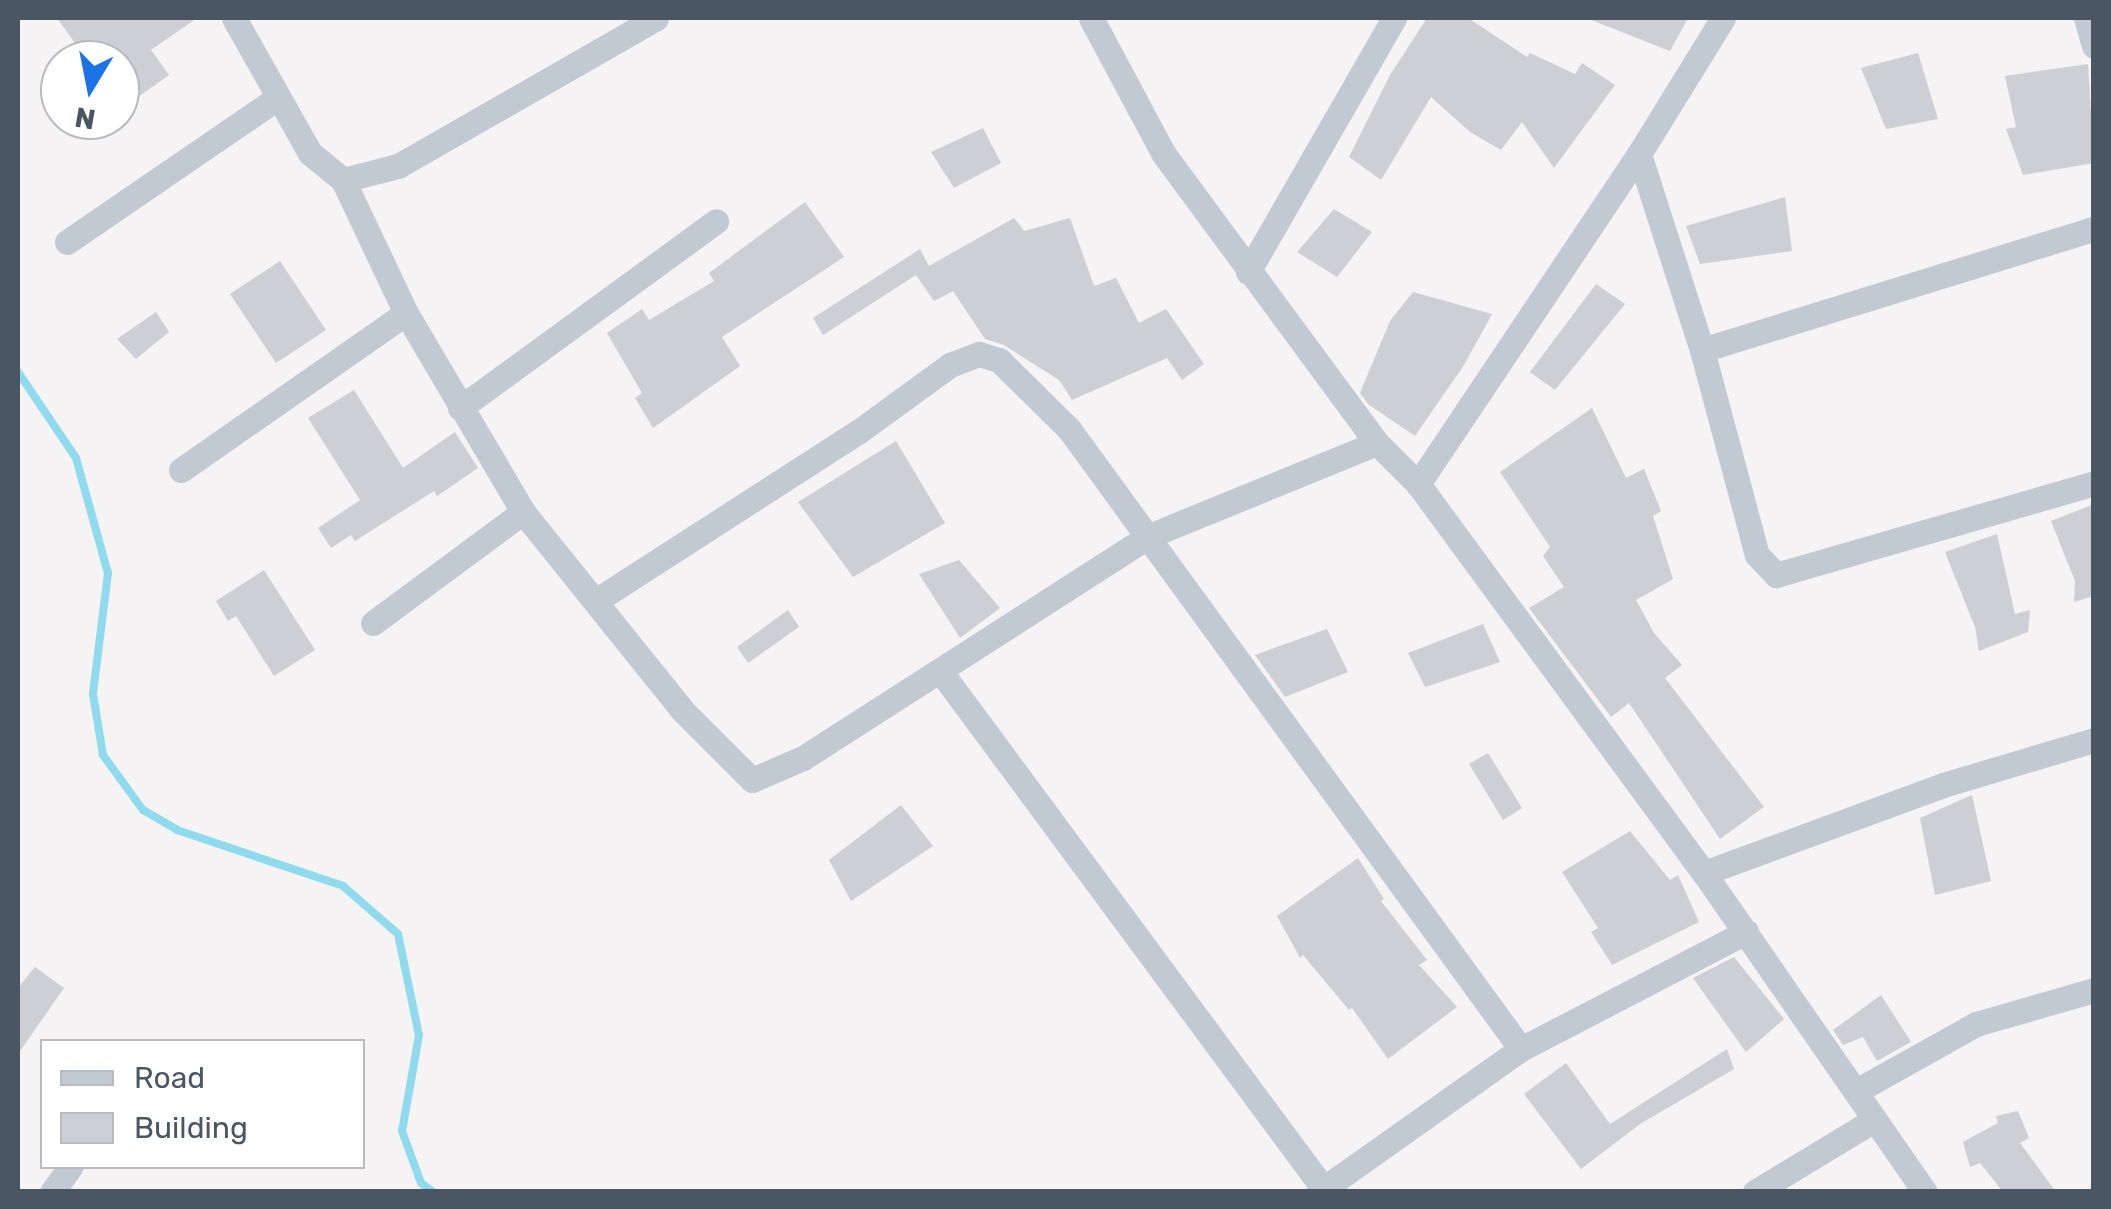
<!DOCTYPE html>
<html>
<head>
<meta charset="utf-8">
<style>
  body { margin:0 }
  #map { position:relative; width:2111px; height:1209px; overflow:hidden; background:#f5f3f3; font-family:Rubik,sans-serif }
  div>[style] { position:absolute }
  .stream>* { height:8px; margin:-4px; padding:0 4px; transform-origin:4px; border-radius:4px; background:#90daee }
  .building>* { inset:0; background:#cdcfd5 }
  .minor>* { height:25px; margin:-12.5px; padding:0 12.5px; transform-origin:12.5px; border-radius:12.5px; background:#c1cad2 }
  span { translate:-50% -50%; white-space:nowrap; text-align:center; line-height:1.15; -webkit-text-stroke:8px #fff; paint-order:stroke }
  .frame { position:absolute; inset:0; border:20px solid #4a5661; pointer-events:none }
  .legend { position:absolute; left:40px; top:1039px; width:325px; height:130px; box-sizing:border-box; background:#fff; border:2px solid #b7bbc0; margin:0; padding:12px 18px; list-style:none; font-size:30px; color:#4a5661 }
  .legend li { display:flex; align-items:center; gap:20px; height:50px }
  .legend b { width:50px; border:2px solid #b7bbc0 }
  .north { position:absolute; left:40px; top:40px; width:100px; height:100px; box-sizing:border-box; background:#fff; border:2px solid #b7bbc0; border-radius:50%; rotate:190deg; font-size:28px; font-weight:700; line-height:40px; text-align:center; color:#4a5661 }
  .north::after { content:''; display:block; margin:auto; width:35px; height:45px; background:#1a73e8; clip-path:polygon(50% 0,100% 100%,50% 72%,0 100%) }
</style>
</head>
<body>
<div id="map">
  <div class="stream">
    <i style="left:18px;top:372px;width:104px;rotate:56deg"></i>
    <i style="left:76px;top:458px;width:119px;rotate:74.5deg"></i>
    <i style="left:108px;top:573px;width:122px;rotate:97.1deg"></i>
    <i style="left:93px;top:694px;width:62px;rotate:80.7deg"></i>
    <i style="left:103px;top:755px;width:68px;rotate:54deg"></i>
    <i style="left:143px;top:810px;width:39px;rotate:30deg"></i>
    <i style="left:177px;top:830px;width:175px;rotate:18.6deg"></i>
    <i style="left:343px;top:886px;width:73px;rotate:41.1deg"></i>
    <i style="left:398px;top:934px;width:103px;rotate:78.3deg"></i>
    <i style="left:419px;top:1035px;width:97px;rotate:100deg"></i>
    <i style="left:402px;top:1131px;width:55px;rotate:69.9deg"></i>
    <i style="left:421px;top:1183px;width:15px;rotate:37deg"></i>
  </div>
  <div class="building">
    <i style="clip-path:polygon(57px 18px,197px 18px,151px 50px,169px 75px,120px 110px,120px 60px,87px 60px)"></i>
    <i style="clip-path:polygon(1427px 18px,1468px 18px,1527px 57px,1530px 53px,1575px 74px,1582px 63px,1615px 85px,1554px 168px,1522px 122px,1501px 150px,1470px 132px,1431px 97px,1381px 180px,1349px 157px,1390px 75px)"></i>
    <i style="clip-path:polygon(1586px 18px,1688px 18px,1670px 51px)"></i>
    <i style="clip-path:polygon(1918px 53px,1938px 119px,1886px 129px,1861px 68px)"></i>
    <i style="clip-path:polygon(2088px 64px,2094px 163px,2023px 175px,2006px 129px,2016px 127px,2005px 76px)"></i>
    <i style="clip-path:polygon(983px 128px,1001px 163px,954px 188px,931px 152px)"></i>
    <i style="clip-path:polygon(1785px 197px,1792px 251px,1700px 264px,1686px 226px)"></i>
    <i style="clip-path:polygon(805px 202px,844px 257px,722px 337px,740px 366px,653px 428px,635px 398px,642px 393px,607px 333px,642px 309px,649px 320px,714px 281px,709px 273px)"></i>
    <i style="clip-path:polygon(1334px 209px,1372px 232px,1337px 277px,1297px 252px)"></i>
    <i style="clip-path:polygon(1014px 218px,1024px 231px,1070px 218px,1094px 286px,1116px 278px,1139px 323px,1166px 309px,1204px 364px,1182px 380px,1167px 358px,1072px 400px,1059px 380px,1004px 345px,985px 339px,953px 291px,934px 301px,916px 275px,823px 335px,813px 318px,920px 249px,929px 266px)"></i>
    <i style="clip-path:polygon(280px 261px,326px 330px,276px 363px,230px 294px)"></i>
    <i style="clip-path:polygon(1596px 284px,1625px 304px,1555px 390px,1530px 372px)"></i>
    <i style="clip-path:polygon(1413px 292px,1492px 314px,1464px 365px,1415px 436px,1368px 404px,1360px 393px,1390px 321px)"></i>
    <i style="clip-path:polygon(156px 312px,169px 332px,136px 359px,117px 339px)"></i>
    <i style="clip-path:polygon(354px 390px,403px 468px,455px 432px,478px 468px,437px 496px,434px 491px,355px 541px,351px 535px,331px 548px,318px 528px,360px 500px,308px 418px)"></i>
    <i style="clip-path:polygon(1592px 408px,1626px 478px,1644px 469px,1661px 511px,1653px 516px,1673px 579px,1636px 600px,1654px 633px,1682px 665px,1665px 678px,1764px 807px,1720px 839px,1629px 703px,1611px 717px,1529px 608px,1564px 587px,1543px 556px,1550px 547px,1500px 472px)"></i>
    <i style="clip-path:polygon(896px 441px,945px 523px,853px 577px,798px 502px)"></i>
    <i style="clip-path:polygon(2094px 504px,2094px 596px,2074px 602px,2075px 581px,2051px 521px)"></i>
    <i style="clip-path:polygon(1997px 534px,2015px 614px,2030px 610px,2028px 632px,1979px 651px,1975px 627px,1945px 552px)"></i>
    <i style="clip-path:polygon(959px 560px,1000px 608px,960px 638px,919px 574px)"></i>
    <i style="clip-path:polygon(264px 570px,315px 650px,274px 676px,236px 616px,228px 621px,216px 601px)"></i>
    <i style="clip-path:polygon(788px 610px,799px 627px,748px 663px,737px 647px)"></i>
    <i style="clip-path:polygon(1483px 624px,1500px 662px,1425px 687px,1408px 653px)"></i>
    <i style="clip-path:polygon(1327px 629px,1348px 672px,1285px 697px,1255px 655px)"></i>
    <i style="clip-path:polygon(1488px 753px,1522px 808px,1503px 820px,1469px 764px)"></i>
    <i style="clip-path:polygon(1972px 795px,1991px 881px,1935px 895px,1920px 818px)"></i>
    <i style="clip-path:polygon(901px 805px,933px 846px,851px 901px,829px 860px)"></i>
    <i style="clip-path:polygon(1630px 831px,1670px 880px,1678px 875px,1699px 922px,1612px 965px,1591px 932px,1598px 928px,1562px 872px)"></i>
    <i style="clip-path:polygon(1358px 858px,1384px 899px,1381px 901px,1427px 960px,1419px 965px,1457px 1007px,1388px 1059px,1352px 1008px,1349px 1010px,1303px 955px,1300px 958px,1277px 916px)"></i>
    <i style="clip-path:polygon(1734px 957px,1784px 1019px,1746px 1052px,1693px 978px)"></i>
    <i style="clip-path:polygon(35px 967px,64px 988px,18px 1054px,18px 988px)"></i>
    <i style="clip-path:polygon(1881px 995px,1911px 1042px,1877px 1061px,1863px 1037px,1843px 1045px,1833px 1030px)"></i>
    <i style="clip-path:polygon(1727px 1049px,1734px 1069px,1640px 1124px,1581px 1169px,1524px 1094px,1566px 1063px,1610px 1124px)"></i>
    <i style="clip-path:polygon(2018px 1111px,2029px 1138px,2020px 1143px,2056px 1192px,2003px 1192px,1980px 1163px,1970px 1167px,1963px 1142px,1998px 1123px,1996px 1116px)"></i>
  </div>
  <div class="minor">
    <i style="left:234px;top:18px;width:155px;rotate:60.6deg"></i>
    <i style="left:310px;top:153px;width:43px;rotate:39.3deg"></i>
    <i style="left:343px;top:180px;width:147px;rotate:64.7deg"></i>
    <i style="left:406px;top:313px;width:231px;rotate:59.5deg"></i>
    <i style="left:523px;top:512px;width:254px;rotate:51.2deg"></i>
    <i style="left:682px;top:710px;width:99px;rotate:45deg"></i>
    <i style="left:752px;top:780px;width:56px;rotate:-23.3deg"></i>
    <i style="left:803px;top:758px;width:411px;rotate:-32.7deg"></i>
    <i style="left:1149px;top:536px;width:246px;rotate:-22.2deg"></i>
    <i style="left:1091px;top:18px;width:153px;rotate:61.9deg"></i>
    <i style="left:1163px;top:153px;width:360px;rotate:53.6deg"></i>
    <i style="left:1377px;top:443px;width:58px;rotate:45deg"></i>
    <i style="left:1418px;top:484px;width:483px;rotate:53.7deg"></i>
    <i style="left:1704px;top:873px;width:388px;rotate:55.3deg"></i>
    <i style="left:2086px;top:18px;width:29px;rotate:74deg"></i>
    <i style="left:1639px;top:154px;width:206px;rotate:72.2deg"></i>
    <i style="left:1702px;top:350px;width:212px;rotate:75deg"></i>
    <i style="left:1757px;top:555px;width:28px;rotate:46deg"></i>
    <i style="left:1776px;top:575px;width:331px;rotate:-16.1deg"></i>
    <i style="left:343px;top:180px;width:57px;rotate:-14.3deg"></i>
    <i style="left:398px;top:166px;width:297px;rotate:-29.8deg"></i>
    <i style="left:67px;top:242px;width:255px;rotate:-34.4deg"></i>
    <i style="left:1248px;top:272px;width:293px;rotate:-60.1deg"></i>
    <i style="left:1702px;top:350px;width:410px;rotate:-17.2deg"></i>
    <i style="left:460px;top:408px;width:317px;rotate:-36.1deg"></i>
    <i style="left:181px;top:470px;width:274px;rotate:-34.9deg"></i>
    <i style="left:1418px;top:484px;width:397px;rotate:-56.2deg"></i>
    <i style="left:1639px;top:154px;width:160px;rotate:-58.3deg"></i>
    <i style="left:597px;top:600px;width:310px;rotate:-32.8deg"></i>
    <i style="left:858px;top:432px;width:114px;rotate:-36.1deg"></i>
    <i style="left:950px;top:365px;width:31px;rotate:-21deg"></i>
    <i style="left:979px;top:354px;width:21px;rotate:17deg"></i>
    <i style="left:999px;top:360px;width:98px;rotate:44.6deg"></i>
    <i style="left:1069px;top:429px;width:767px;rotate:53.91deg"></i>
    <i style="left:373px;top:623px;width:187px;rotate:-36.5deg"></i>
    <i style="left:941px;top:672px;width:642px;rotate:53.49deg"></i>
    <i style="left:1704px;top:873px;width:255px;rotate:-20.2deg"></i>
    <i style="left:1943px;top:785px;width:158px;rotate:-16.6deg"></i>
    <i style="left:1858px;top:1090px;width:135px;rotate:-29.2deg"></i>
    <i style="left:1976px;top:1024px;width:123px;rotate:-16.1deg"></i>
    <i style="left:52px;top:1192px;width:32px;rotate:-54deg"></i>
    <i style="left:1319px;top:1192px;width:247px;rotate:-35.3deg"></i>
    <i style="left:1521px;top:1049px;width:254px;rotate:-27.5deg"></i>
    <i style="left:1755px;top:1192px;width:139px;rotate:-31.2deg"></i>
  </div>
  <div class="frame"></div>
  <ul class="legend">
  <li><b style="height:12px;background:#c1cad2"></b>Road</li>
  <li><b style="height:28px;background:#cdcfd5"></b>Building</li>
  </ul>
  <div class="north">N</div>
</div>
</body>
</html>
